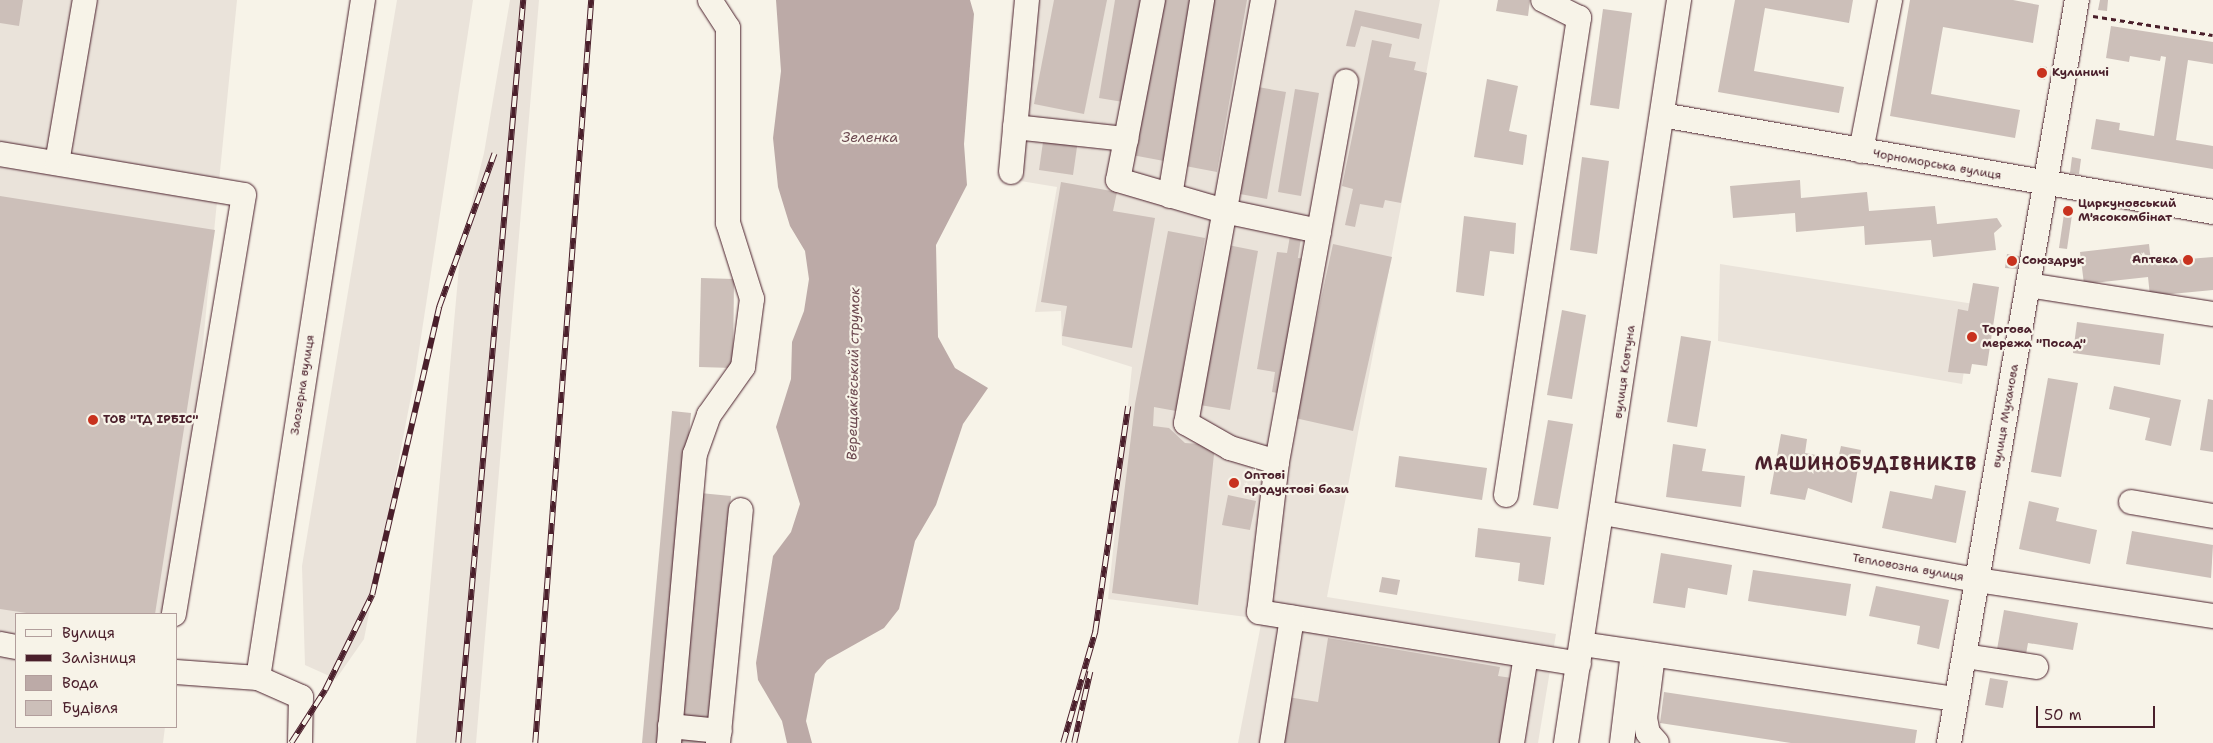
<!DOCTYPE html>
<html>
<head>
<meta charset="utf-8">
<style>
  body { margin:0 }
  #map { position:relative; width:2213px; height:743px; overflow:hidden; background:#f7f3e8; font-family:"Shantell Sans",sans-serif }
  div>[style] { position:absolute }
  .built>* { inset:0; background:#eae3da }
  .water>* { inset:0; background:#bcaaa7 }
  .building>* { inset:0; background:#ccbfb9 }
  .path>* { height:3px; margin-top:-1.5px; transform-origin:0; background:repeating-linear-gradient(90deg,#4a1f2b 0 5px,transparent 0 9px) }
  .roads { filter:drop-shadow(0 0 1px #4a1f2b) drop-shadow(0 0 1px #4a1f2b) }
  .minor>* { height:24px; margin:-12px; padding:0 12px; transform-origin:12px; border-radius:12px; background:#f7f3e8 }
  .rail>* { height:5.5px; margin-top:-2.75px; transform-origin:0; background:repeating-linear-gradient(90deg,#f7f3e8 0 11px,#4a1f2b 0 22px); box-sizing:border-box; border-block:1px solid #4a1f2b }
  .dots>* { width:14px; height:14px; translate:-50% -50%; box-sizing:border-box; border:2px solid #f7f3e8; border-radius:50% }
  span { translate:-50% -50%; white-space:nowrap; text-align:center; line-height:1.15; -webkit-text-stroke:4.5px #f7f3e8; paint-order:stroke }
  .poi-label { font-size:12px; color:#4a1f2b; font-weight:700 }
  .left { translate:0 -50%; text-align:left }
  .right { translate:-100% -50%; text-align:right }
  .street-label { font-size:12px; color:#4a1f2b }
  .water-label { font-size:14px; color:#6c4950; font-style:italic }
  .district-label { font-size:18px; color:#4a1f2b; font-weight:700; letter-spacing:1px }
  .legend { position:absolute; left:15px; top:613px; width:162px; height:115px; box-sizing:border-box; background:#f7f3e8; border:1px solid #b29e9c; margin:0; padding:6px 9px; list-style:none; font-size:15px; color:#4a1f2b }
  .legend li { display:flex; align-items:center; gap:10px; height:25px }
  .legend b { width:25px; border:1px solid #b29e9c }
  .scale { position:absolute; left:2036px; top:706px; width:119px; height:22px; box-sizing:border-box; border:2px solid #4a1f2b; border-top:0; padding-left:6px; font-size:15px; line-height:18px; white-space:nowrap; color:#4a1f2b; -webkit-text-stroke:4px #f7f3e8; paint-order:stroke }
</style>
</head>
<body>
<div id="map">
  <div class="built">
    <i style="clip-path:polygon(0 0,237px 0,176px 615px,16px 614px,16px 727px,165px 727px,163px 743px,0 743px)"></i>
    <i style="clip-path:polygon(397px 0,473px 0,415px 376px,364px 639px,336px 679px,305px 665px,302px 566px)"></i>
    <i style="clip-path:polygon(510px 0,539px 0,476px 743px,416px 743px,461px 245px,484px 153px)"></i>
    <i style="clip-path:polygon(1023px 0,1440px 0,1327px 597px,1556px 634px,1538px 743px,1238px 743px,1262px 619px,1108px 599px,1132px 367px,1062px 345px,1061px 311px,1035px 312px,1057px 187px,1003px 178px)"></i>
    <i style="clip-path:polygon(1720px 264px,1974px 304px,1962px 384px,1718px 341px)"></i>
  </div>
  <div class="water">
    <i style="clip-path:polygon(776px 0,970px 0,974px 14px,964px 144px,967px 185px,936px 245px,938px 337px,955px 368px,988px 388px,963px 424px,936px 505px,915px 541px,899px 609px,884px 628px,827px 660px,815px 674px,806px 721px,812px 743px,787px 743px,782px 721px,758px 680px,756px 663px,773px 556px,791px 532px,800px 504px,776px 427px,791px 379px,792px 342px,804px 311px,809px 279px,805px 251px,790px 226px,778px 187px,773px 138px,781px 71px)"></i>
  </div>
  <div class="building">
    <i style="clip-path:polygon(0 0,23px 0,19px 26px,0 23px)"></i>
    <i style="clip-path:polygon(1054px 0,1107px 0,1084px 114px,1034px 104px)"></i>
    <i style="clip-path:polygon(1115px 0,1140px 0,1123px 102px,1099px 98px)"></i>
    <i style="clip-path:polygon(1159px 0,1192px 0,1164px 161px,1132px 155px)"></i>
    <i style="clip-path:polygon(1210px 0,1247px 0,1217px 172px,1180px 165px)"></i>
    <i style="clip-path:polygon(1498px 0,1530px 0,1528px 16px,1496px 11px)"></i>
    <i style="clip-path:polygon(1735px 0,1853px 0,1849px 23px,1765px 8px,1754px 71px,1844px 87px,1839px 113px,1718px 92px)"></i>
    <i style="clip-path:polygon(1910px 0,2013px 0,2039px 5px,2033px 43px,1943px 27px,1931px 94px,2020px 110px,2015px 138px,1890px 116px)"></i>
    <i style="clip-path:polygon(2100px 0,2108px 0,2107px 11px,2098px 10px)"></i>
    <i style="clip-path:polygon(1603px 9px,1632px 13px,1619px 109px,1590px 105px)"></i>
    <i style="clip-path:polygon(1355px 10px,1422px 24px,1419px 39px,1361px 26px,1355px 47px,1346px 46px)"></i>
    <i style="clip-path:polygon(2111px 26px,2213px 42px,2213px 64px,2188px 60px,2176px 140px,2213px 146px,2213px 169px,2091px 149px,2096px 119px,2120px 123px,2119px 130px,2154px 136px,2166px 57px,2161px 56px,2160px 61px,2130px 56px,2129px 62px,2106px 58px)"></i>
    <i style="clip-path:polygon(1372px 40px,1392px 44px,1389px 57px,1416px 62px,1414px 70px,1427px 73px,1401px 203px,1385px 200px,1383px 208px,1360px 204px,1355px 227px,1345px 225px,1353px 189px,1342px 186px)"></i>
    <i style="clip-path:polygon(2040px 66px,2047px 67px,2045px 80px,2038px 79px)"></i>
    <i style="clip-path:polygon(1487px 79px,1518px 86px,1509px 131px,1527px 135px,1523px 165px,1474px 157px)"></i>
    <i style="clip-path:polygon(1258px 87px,1286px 92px,1267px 199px,1240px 194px)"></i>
    <i style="clip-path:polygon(1295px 89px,1319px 93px,1301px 196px,1278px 192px)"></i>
    <i style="clip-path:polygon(1044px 135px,1078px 140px,1073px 175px,1039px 170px)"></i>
    <i style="clip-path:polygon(1582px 157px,1609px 161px,1597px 254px,1570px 250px)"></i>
    <i style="clip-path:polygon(2072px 157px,2081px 159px,2079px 174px,2070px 173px)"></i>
    <i style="clip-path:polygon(1800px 180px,1801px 198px,1867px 192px,1869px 211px,1935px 206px,1937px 224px,1997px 218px,2002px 226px,1994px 233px,1996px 250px,1933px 257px,1931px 240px,1865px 245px,1864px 226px,1796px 232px,1795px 213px,1733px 218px,1730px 186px)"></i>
    <i style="clip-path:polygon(1061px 182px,1117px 192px,1113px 211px,1155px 218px,1132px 348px,1062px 336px,1067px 306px,1041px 302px)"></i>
    <i style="clip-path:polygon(0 196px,215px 230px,155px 614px,33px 614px,0 609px)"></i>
    <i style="clip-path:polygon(2065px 207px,2073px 208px,2067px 249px,2059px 248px)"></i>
    <i style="clip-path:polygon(1464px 216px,1516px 223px,1514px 254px,1490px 251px,1484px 296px,1456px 292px)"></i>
    <i style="clip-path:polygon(1168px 231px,1205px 238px,1176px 411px,1154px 407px,1153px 426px,1169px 428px,1185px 443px,1215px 445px,1198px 605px,1112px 593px,1135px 404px)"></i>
    <i style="clip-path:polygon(1290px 236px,1301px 238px,1298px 258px,1307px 259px,1284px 394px,1272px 392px,1275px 372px,1257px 369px,1277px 252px,1287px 253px)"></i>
    <i style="clip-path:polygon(1333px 244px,1392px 257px,1353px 431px,1295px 418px)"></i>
    <i style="clip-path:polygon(2149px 244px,2151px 262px,2213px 257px,2213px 290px,2150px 296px,2148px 277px,2084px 284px,2080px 252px)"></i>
    <i style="clip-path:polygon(1228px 245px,1258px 251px,1230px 410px,1200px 405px)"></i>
    <i style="clip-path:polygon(2007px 254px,2019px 256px,2017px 269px,2005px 268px)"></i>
    <i style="clip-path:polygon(701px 278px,734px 279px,733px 368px,699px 367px)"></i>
    <i style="clip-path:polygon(1973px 283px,1999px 287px,1987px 366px,1972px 364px,1970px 374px,1948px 372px,1958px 309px,1968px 311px)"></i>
    <i style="clip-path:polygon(1562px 310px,1586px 315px,1572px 399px,1547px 395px)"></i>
    <i style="clip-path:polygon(2077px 322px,2164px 334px,2160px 365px,2073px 353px)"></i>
    <i style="clip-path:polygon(1681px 336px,1711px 341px,1697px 427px,1667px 422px)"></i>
    <i style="clip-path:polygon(2048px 378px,2078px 383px,2061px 477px,2031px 472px)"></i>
    <i style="clip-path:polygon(2114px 386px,2181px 400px,2171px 446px,2145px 440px,2150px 418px,2109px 409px)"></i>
    <i style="clip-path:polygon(2208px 399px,2213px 400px,2213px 452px,2200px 450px)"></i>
    <i style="clip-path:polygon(672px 411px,691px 413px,661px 743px,642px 743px)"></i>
    <i style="clip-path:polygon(1548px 420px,1573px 424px,1558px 509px,1533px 505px)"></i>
    <i style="clip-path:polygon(1781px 434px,1807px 439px,1805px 453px,1838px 459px,1841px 446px,1861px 450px,1852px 503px,1808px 488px,1805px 500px,1770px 494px)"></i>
    <i style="clip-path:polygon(1673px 444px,1706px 449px,1702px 471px,1745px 476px,1741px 507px,1666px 497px)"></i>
    <i style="clip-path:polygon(1399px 456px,1487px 468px,1482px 500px,1395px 487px)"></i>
    <i style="clip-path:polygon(1935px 485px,1966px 491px,1956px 543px,1882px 528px,1890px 491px,1932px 499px)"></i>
    <i style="clip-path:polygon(700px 493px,731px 496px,709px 718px,678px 715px)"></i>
    <i style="clip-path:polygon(1228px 495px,1256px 501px,1250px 530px,1222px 525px)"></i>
    <i style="clip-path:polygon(2029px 501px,2059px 508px,2056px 521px,2097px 530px,2090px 564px,2019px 549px)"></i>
    <i style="clip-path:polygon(1478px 528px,1551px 537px,1544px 585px,1518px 581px,1520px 563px,1475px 557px)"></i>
    <i style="clip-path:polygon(2132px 531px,2213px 545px,2211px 578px,2126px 564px)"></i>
    <i style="clip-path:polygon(1661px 553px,1732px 565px,1727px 595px,1688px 588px,1685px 608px,1653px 603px)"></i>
    <i style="clip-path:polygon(1753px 570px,1851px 584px,1846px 616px,1748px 601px)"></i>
    <i style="clip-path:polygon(1382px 577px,1400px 580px,1397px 595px,1379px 592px)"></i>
    <i style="clip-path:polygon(1876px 586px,1949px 600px,1939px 649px,1917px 644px,1920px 626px,1869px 616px)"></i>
    <i style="clip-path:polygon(2004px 610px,2078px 623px,2073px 650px,2028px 643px,2025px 660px,1996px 655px)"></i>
    <i style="clip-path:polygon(1328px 638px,1500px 667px,1498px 676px,1512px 678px,1505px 743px,1280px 743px,1288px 697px,1318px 702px)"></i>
    <i style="clip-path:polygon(1990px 678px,2008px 681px,2003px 708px,1985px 705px)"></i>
    <i style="clip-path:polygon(1664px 692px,1917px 730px,1915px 743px,1791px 743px,1660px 723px)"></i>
    <i style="clip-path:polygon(677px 734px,709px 737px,709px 743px,676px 743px)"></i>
  </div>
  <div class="path">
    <i style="left:2093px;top:16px;width:121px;rotate:9deg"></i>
  </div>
  <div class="roads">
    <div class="minor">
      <i style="left:1153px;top:0;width:183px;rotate:101deg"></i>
      <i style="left:1118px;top:180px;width:110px;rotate:16.3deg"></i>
      <i style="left:1224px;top:211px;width:97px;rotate:11.9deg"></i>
      <i style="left:1319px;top:231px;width:235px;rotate:100.3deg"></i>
      <i style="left:1277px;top:462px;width:151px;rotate:96.8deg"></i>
      <i style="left:1259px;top:612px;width:324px;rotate:9.2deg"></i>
      <i style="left:1263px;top:0;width:430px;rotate:100.3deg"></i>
      <i style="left:1186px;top:423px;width:51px;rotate:29.6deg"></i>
      <i style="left:1230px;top:448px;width:49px;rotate:16.6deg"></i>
      <i style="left:1662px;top:115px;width:559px;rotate:9.98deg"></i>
      <i style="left:1015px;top:127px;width:112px;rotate:6.2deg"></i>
      <i style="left:1861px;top:151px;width:154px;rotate:-79.1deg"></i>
      <i style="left:0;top:154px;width:247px;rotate:9.5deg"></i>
      <i style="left:244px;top:195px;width:425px;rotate:99.5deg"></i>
      <i style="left:57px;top:163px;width:165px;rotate:-80.3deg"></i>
      <i style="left:1011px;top:172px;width:173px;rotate:-84.7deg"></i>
      <i style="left:1170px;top:196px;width:199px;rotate:-80.7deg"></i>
      <i style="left:1319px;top:231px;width:152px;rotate:-79.8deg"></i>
      <i style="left:2028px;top:285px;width:187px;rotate:8.9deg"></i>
      <i style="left:1506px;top:495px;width:483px;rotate:-81.3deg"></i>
      <i style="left:1579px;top:18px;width:40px;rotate:-153.4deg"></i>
      <i style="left:2131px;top:502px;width:83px;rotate:9.7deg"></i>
      <i style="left:1604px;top:513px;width:379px;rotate:10.2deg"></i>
      <i style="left:1977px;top:580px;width:239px;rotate:8.7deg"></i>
      <i style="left:0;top:644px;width:16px;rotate:11deg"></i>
      <i style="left:1582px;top:644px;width:378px;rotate:8.4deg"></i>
      <i style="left:1653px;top:655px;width:64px;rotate:97.2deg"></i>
      <i style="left:1645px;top:718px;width:15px;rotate:79deg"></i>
      <i style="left:1648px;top:733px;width:13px;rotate:48deg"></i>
      <i style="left:1965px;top:656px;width:72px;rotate:8.8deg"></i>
      <i style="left:176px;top:672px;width:82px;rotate:4.2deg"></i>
      <i style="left:670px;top:726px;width:50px;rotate:5.7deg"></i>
      <i style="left:300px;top:743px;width:46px;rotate:-88.8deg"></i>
      <i style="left:301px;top:697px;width:47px;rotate:-156.2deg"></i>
      <i style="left:258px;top:678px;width:686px;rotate:-81.2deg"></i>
      <i style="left:669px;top:743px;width:290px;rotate:-84.9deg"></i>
      <i style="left:695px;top:454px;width:41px;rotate:-70.3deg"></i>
      <i style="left:709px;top:415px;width:59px;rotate:-54.7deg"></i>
      <i style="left:743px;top:367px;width:69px;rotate:-82.5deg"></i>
      <i style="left:752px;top:299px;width:80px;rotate:-107.5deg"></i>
      <i style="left:728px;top:223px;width:195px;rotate:-90deg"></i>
      <i style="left:728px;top:28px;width:33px;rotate:-123deg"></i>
      <i style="left:718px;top:743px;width:234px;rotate:-84.4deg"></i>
      <i style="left:1272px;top:743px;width:127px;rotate:-80.9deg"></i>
      <i style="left:1512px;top:743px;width:88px;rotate:-80.9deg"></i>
      <i style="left:1566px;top:743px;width:752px;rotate:-81.35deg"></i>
      <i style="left:1622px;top:743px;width:92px;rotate:-83.1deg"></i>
      <i style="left:1949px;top:743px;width:754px;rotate:-80.23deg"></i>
    </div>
  </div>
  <div class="rail">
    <i style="left:291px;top:743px;width:63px;rotate:-57.3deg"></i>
    <i style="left:325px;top:690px;width:106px;rotate:-63.7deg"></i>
    <i style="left:372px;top:595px;width:296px;rotate:-76.9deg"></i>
    <i style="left:439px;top:307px;width:163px;rotate:-70.2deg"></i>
    <i style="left:458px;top:743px;width:746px;rotate:-85deg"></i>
    <i style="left:535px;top:743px;width:745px;rotate:-85.69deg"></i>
    <i style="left:1063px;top:743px;width:116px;rotate:-73.9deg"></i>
    <i style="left:1095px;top:632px;width:228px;rotate:-81.7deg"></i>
    <i style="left:1074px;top:743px;width:73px;rotate:-77.3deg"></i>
  </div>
  <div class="dots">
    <i style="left:2042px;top:73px;background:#c8321e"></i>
    <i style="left:2068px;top:211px;background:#c8321e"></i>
    <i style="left:2188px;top:260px;background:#c8321e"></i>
    <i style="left:2012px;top:261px;background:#c8321e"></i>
    <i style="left:1972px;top:337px;background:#c8321e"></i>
    <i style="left:93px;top:420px;background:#c8321e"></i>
    <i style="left:1234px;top:483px;background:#c8321e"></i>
  </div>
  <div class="poi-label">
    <span class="left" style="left:2052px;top:73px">Кулиничі</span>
    <span class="left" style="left:2078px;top:211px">Циркуновський<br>М'ясокомбінат</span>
    <span class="right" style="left:2178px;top:260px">Аптека</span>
    <span class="left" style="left:2022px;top:261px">Союздрук</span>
    <span class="left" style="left:1982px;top:337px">Торгова<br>мережа "Посад"</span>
    <span class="left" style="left:103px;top:420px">ТОВ "ТД ІРБІС"</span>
    <span class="left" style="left:1244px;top:483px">Оптові<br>продуктові бази</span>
  </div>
  <div class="street-label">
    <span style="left:1937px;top:165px;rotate:10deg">Чорноморська вулиця</span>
    <span style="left:1625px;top:372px;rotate:-82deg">вулиця Ковтуна</span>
    <span style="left:303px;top:385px;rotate:-81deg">Заозерна вулиця</span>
    <span style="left:2006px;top:416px;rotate:-80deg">вулиця Мухачова</span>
    <span style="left:1908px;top:568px;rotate:10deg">Тепловозна вулиця</span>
  </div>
  <div class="water-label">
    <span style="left:870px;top:137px">Зеленка</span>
    <span style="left:853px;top:374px;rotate:-89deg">Верещаківський струмок</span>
  </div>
  <div class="district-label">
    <span style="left:1866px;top:464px">МАШИНОБУДІВНИКІВ</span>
  </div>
  <ul class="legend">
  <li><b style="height:6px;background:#f7f3e8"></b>Вулиця</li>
  <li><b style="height:6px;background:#4a1f2b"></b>Залізниця</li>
  <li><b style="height:14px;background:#bcaaa7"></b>Вода</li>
  <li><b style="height:14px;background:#ccbfb9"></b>Будівля</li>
  </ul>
  <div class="scale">50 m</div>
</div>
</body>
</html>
